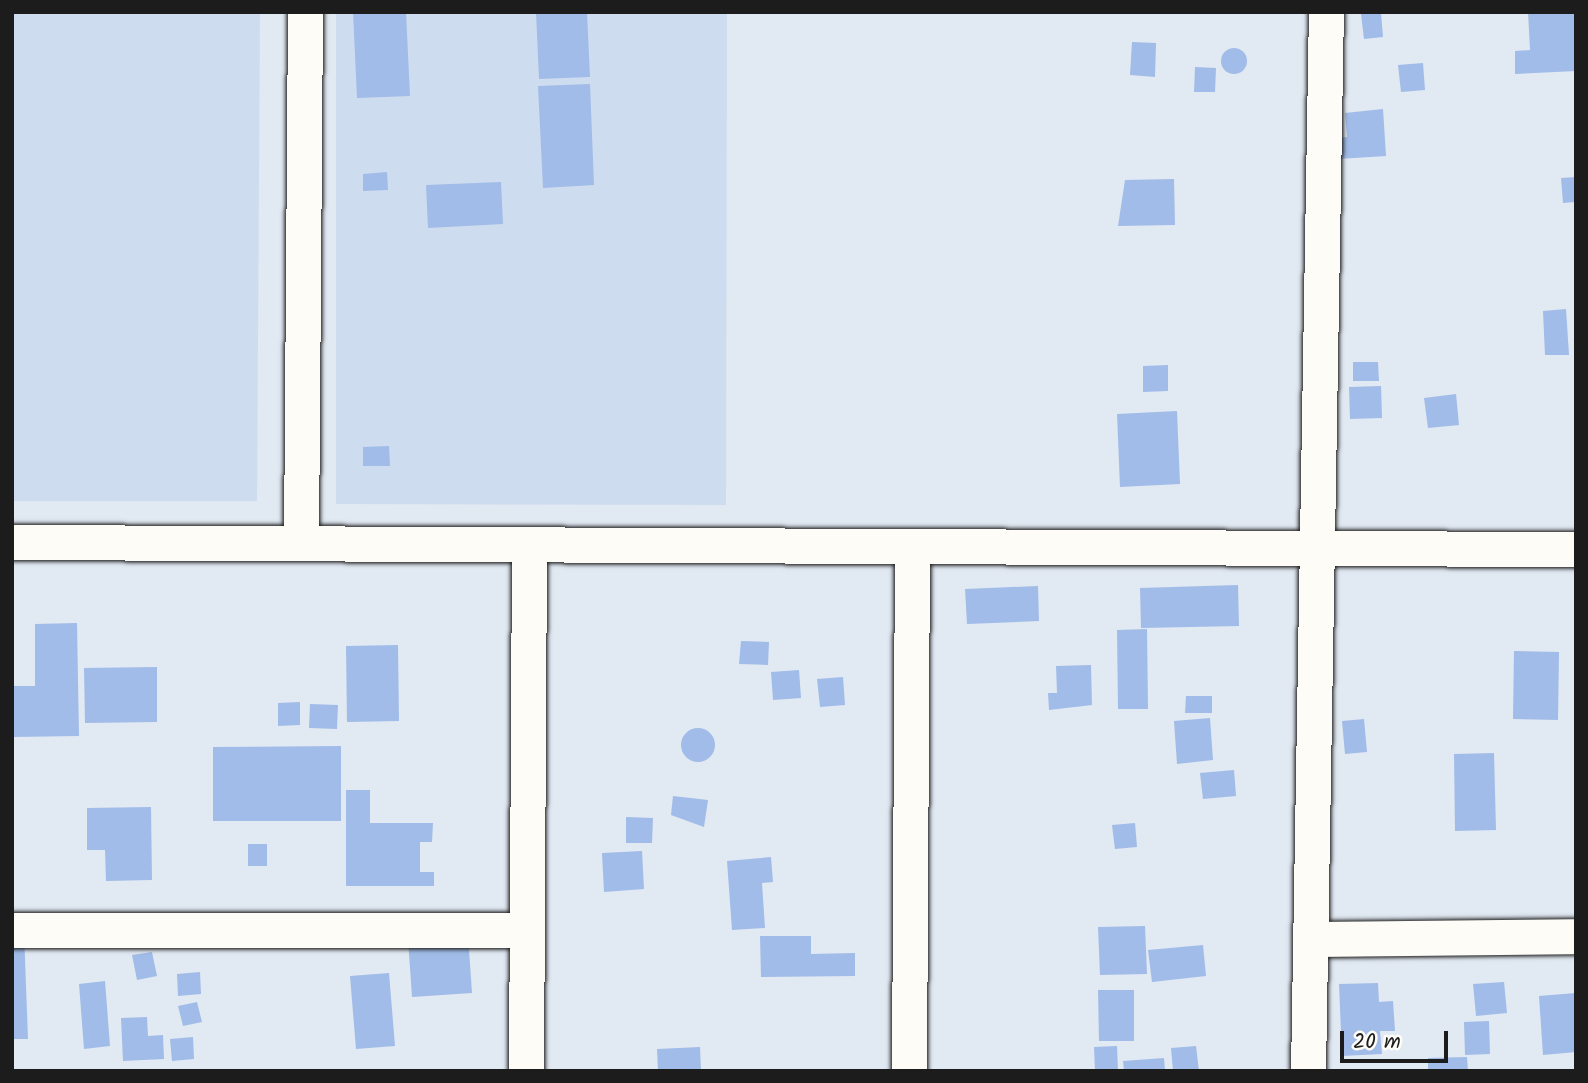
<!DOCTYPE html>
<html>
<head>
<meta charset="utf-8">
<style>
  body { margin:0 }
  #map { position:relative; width:1588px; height:1083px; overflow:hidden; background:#e1e9f2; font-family:Kalam,sans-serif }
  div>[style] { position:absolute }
  .built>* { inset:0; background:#cedcef }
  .building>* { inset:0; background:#a1bce8 }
  .round { border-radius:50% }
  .roads { filter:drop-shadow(0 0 2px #1c1c1c) drop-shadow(0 0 2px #1c1c1c) }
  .minor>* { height:35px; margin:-17.5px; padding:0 17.5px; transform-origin:17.5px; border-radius:17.5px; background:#fdfcf7 }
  span { translate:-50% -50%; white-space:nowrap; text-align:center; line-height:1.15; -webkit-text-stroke:7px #fdfcf7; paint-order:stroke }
  .frame { position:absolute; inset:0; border:14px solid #1c1c1c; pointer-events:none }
  .scale { position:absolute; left:1340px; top:1031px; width:108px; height:32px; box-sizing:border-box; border:4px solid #1c1c1c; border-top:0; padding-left:9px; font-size:21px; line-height:24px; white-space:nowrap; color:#1c1c1c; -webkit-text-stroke:5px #fdfcf7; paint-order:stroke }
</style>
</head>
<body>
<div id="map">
  <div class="built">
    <i style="clip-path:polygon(12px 12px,260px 12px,257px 501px,12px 501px)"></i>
    <i style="clip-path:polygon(336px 12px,727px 12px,726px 505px,336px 504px)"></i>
  </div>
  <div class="building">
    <i style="clip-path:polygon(353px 12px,406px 12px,410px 96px,357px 98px)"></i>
    <i style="clip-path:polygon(536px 12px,587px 12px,590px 77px,539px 79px)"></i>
    <i style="clip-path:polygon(1528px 12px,1576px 12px,1576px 71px,1515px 74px,1515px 51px,1530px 50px)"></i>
    <i style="clip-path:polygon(1381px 13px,1383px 37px,1364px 39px,1361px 14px)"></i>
    <i style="clip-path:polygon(1132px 42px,1156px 43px,1155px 77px,1130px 75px)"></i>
    <i class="round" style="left:1221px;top:48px;width:26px;height:26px"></i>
    <i style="clip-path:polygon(1423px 63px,1425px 90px,1401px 92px,1398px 65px)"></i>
    <i style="clip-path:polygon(1195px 67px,1216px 68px,1215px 92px,1194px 92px)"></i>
    <i style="clip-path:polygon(590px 84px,594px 185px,543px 188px,538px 86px)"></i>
    <i style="clip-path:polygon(1383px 109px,1386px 156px,1338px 159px,1337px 138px,1347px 137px,1345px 113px)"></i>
    <i style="clip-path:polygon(387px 172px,388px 190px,363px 191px,363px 174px)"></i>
    <i style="clip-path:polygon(1576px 177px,1576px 202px,1563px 203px,1561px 178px)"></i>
    <i style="clip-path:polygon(1174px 179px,1175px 225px,1118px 226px,1125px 180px)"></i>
    <i style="clip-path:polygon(501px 182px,503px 224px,428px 228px,426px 185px)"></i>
    <i style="clip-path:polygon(1566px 309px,1569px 355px,1545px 355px,1543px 311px)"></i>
    <i style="clip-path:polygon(1353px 362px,1378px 362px,1379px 381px,1353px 381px)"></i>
    <i style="clip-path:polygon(1168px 365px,1168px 391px,1143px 392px,1143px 366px)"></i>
    <i style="clip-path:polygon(1381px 386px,1382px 418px,1350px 419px,1349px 387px)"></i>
    <i style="clip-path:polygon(1456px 394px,1459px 425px,1428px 428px,1424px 398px)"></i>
    <i style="clip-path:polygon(1177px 411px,1180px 484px,1120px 487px,1117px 414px)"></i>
    <i style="clip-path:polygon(389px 446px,390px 466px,363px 466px,363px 447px)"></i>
    <i style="clip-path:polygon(1238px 585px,1239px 626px,1141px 628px,1140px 588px)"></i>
    <i style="clip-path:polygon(1038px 586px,1039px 621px,967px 624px,965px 589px)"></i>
    <i style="clip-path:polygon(77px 623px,79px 736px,12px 737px,12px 686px,35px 686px,35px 624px)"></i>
    <i style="clip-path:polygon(1147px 629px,1148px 709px,1118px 709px,1117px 630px)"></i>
    <i style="clip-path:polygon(741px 641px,769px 642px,768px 665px,739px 664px)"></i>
    <i style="clip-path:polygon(398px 645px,399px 721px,347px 722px,346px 646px)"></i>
    <i style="clip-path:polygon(1514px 651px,1559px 652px,1558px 720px,1513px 719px)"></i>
    <i style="clip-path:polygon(1091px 665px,1092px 705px,1049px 710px,1048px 693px,1057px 693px,1056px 666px)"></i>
    <i style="clip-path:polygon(157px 667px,157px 722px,85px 723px,84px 668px)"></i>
    <i style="clip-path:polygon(799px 670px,801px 698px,773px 700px,771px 672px)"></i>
    <i style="clip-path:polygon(843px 677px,845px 705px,820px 707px,817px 679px)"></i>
    <i style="clip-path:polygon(1186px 696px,1212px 696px,1212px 713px,1185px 713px)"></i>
    <i style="clip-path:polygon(300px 702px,300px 725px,278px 726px,278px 703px)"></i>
    <i style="clip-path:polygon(310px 704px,338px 705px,337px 729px,309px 728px)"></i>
    <i style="clip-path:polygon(1210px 718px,1213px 760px,1177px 764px,1174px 721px)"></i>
    <i style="clip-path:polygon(1364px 719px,1367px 752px,1345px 754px,1342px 721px)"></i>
    <i class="round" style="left:681px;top:728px;width:34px;height:34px"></i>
    <i style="clip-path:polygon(341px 746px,341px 821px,213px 821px,213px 747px)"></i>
    <i style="clip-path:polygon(1494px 753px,1496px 830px,1455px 831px,1454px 754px)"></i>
    <i style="clip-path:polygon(1234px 770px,1236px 796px,1203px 799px,1200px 773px)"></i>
    <i style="clip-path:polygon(346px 790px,370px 790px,370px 823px,433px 823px,432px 842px,420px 842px,420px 872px,434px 872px,434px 886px,346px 886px)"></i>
    <i style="clip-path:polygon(673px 796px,708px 800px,704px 827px,671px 815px)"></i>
    <i style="clip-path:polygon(151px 807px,152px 880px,106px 881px,105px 850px,87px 850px,87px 808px)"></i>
    <i style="clip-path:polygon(626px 817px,653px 818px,652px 843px,626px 843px)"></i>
    <i style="clip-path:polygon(1135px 823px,1137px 847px,1115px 849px,1112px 825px)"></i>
    <i style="clip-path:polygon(248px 844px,267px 844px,267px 866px,248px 866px)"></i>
    <i style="clip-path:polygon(642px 851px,644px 889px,604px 892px,602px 853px)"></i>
    <i style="clip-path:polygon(771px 857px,773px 882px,762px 883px,765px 928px,732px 930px,727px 861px)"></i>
    <i style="clip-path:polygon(1145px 926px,1147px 974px,1100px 975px,1098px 927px)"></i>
    <i style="clip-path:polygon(12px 932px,24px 932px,28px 1039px,12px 1039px)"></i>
    <i style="clip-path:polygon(468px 935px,472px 993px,412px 997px,408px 939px)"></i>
    <i style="clip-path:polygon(760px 936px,811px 936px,811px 954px,855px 953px,855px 976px,761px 977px)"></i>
    <i style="clip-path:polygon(1203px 945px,1206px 976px,1152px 982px,1148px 950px)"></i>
    <i style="clip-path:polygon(152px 952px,157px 976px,137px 980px,132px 955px)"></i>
    <i style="clip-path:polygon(200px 972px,201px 994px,178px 996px,177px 974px)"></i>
    <i style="clip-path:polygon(389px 973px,395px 1046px,356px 1049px,350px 976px)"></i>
    <i style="clip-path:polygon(105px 981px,110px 1046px,84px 1049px,79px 984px)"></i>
    <i style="clip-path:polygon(1504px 982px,1507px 1013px,1476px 1016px,1473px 984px)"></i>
    <i style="clip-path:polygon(1378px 983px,1379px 1002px,1393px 1001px,1395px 1031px,1380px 1031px,1382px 1054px,1342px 1056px,1339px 984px)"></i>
    <i style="clip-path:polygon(1098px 990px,1134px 990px,1134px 1041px,1099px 1041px)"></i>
    <i style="clip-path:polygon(1576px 993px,1576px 1052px,1543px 1055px,1539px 996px)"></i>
    <i style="clip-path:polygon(197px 1002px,202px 1022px,183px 1026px,178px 1006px)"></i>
    <i style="clip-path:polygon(147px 1017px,148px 1036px,163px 1035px,164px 1059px,123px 1061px,121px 1018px)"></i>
    <i style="clip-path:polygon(1489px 1021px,1490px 1054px,1465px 1055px,1464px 1022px)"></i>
    <i style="clip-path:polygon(193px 1037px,194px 1059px,172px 1061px,170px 1039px)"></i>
    <i style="clip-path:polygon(1117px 1046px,1118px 1071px,1095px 1071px,1094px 1047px)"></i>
    <i style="clip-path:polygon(1196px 1046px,1199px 1071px,1173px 1071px,1171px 1048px)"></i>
    <i style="clip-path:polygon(700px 1047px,701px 1071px,658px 1071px,657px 1049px)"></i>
    <i style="clip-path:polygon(1467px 1057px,1468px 1071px,1428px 1071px,1428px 1058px)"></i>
    <i style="clip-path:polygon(1164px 1058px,1165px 1071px,1124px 1071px,1123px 1061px)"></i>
  </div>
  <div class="roads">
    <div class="minor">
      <i style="left:12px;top:542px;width:1564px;rotate:0.26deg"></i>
      <i style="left:301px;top:543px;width:531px;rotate:-89.57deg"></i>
      <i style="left:12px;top:930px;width:515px"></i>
      <i style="left:1310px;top:939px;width:266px;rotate:-0.6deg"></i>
      <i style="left:526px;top:1071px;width:527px;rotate:-89.67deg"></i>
      <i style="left:909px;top:1071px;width:525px;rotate:-89.67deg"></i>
      <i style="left:1308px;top:1071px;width:1059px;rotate:-89.03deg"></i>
    </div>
  </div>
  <div class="frame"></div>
  <div class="scale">20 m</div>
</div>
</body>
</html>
